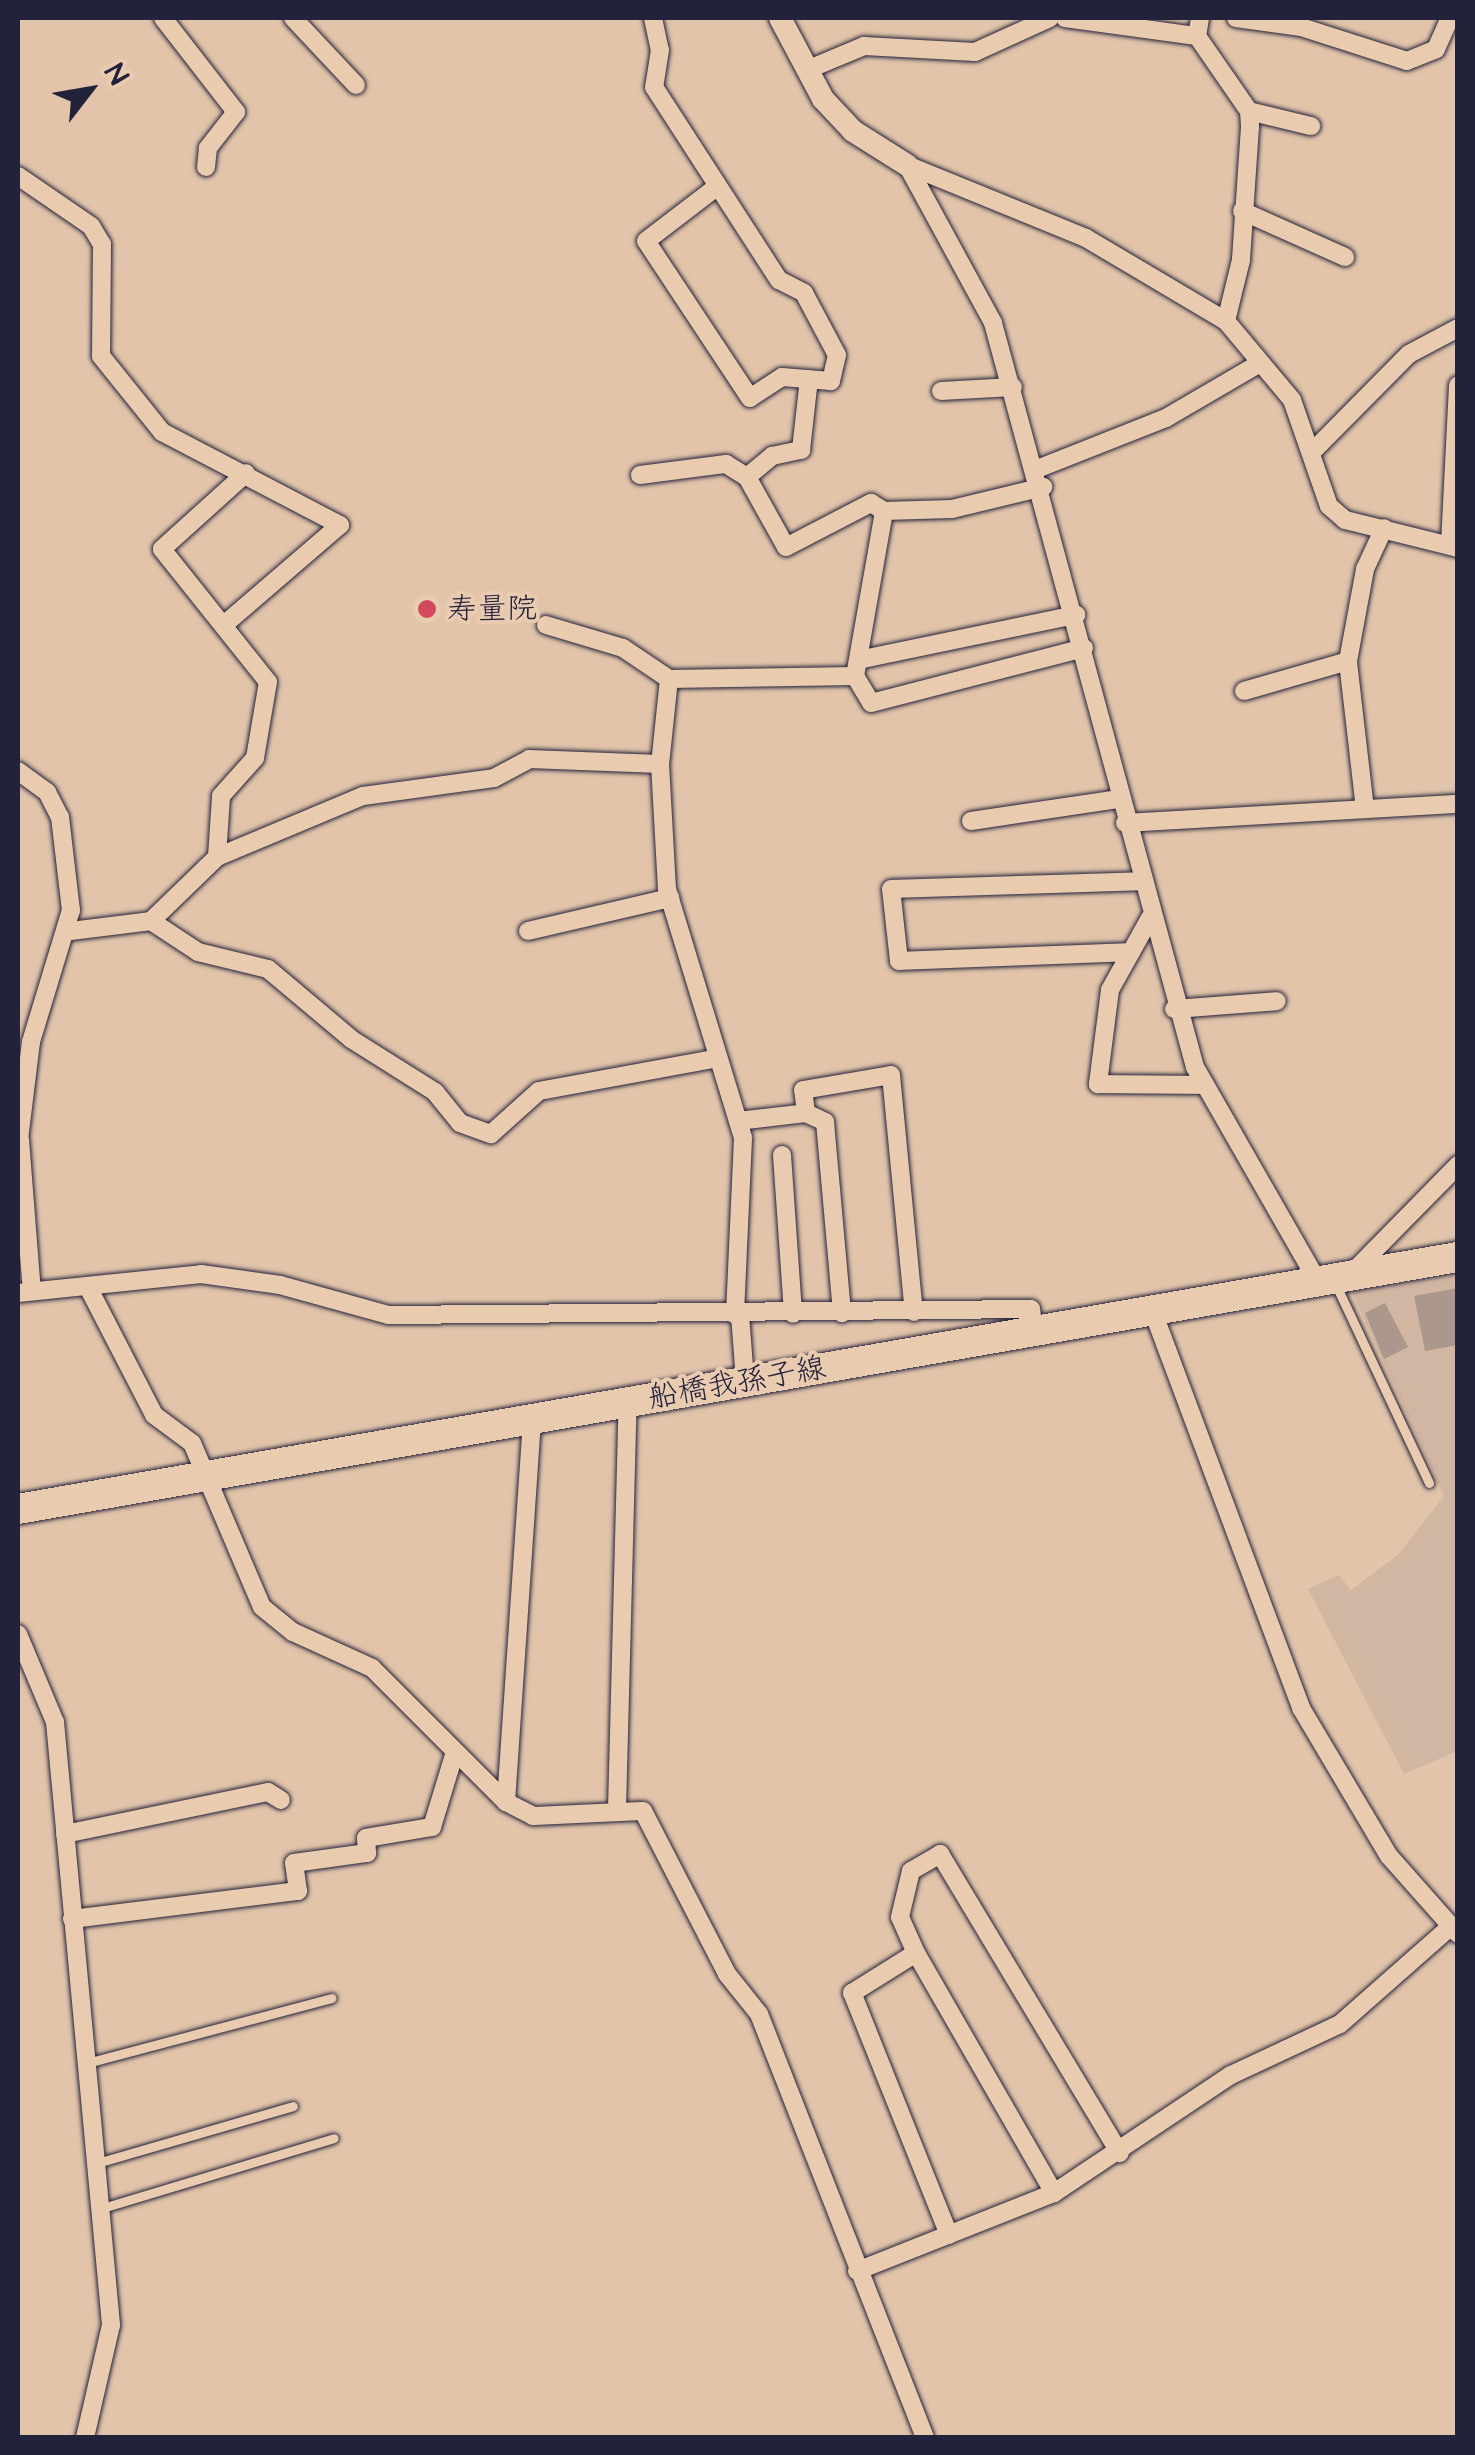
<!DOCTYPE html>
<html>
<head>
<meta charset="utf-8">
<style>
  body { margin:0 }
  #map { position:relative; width:1475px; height:2455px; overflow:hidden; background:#e1c4aa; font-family:"Architects Daughter","Klee One",sans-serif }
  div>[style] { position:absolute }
  .built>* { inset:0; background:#d1b6a1 }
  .building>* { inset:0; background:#ab978b }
  .roads { filter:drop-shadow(0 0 2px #22223b) drop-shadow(0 0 2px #22223b) }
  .service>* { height:9px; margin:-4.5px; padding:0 4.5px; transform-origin:4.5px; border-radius:4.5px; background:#e9cbaf }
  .minor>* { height:18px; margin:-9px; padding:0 9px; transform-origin:9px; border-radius:9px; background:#e9cbaf }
  .tertiary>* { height:22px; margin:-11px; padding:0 11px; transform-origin:11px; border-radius:11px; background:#e9cbaf }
  .primary>* { height:30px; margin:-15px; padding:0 15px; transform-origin:15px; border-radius:15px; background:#e9cbaf }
  .dots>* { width:28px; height:28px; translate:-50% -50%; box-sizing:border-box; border:5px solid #e9cbaf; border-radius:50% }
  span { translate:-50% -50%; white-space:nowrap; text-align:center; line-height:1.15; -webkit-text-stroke:8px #e9cbaf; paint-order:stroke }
  .poi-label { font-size:30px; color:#22223b }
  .left { translate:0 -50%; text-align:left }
  .street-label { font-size:30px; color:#22223b }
  .frame { position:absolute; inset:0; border:20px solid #22223b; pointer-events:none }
  .north { position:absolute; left:40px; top:40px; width:100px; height:100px; -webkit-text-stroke:8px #e9cbaf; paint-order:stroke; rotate:59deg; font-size:28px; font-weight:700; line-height:40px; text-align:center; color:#22223b }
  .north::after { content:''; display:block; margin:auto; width:35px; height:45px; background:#22223b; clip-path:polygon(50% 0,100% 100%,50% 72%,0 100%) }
</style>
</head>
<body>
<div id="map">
  <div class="built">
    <i style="clip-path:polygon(1457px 1275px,1457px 1751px,1404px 1774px,1308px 1589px,1339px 1575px,1351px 1590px,1398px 1555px,1444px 1496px,1352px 1292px)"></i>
  </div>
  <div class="building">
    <i style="clip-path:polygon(1458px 1288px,1458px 1345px,1425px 1351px,1414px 1296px)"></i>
    <i style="clip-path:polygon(1385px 1303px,1408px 1347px,1384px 1359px,1365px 1313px)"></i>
  </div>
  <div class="roads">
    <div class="service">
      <i style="left:1335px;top:1283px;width:221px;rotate:64.8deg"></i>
      <i style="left:87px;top:2063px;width:253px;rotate:-14.9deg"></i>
      <i style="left:97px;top:2163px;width:204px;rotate:-16.2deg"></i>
      <i style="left:99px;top:2209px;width:245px;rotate:-16.8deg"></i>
    </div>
    <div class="minor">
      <i style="left:163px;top:18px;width:119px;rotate:52.2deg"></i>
      <i style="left:236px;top:112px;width:46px;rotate:127.9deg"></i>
      <i style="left:208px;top:148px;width:19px;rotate:96deg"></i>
      <i style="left:293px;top:18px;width:92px;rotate:46.8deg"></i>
      <i style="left:653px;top:18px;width:33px;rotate:78deg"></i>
      <i style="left:660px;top:50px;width:37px;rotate:99deg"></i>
      <i style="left:654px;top:87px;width:230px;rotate:57.1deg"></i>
      <i style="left:779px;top:280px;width:28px;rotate:27deg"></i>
      <i style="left:804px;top:293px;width:70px;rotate:62deg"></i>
      <i style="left:837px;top:355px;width:27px;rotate:103deg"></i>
      <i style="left:831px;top:381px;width:49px;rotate:-175.3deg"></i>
      <i style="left:782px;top:377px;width:38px;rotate:147deg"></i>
      <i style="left:750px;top:398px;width:188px;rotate:-123.5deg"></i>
      <i style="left:646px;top:241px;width:87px;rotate:-37.5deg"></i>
      <i style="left:1065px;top:18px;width:133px;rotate:7.8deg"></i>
      <i style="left:1200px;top:18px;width:18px;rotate:99deg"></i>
      <i style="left:1197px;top:36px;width:91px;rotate:55.3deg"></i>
      <i style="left:1249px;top:111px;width:16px;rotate:86deg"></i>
      <i style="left:1250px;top:127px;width:133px;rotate:93.9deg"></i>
      <i style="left:1241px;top:260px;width:63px;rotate:103.8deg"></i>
      <i style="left:1226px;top:321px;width:103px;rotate:50.1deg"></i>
      <i style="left:1292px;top:400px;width:112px;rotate:70.8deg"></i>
      <i style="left:1329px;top:506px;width:21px;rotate:41deg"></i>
      <i style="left:1345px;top:520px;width:116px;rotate:13.9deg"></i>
      <i style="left:1236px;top:18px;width:66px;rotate:7.9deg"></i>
      <i style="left:1301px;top:27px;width:111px;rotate:17.8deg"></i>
      <i style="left:1407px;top:61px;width:31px;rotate:-22deg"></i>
      <i style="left:1436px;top:49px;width:34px;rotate:-66deg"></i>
      <i style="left:809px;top:69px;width:60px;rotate:-22.7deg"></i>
      <i style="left:864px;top:46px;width:111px;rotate:3.1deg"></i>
      <i style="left:975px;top:52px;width:82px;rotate:-24.4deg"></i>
      <i style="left:1249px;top:111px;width:64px;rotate:13.6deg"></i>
      <i style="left:907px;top:165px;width:180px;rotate:61.4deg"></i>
      <i style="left:993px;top:323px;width:771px;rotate:74.81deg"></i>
      <i style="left:1195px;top:1067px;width:245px;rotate:60.2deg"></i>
      <i style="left:907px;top:165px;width:193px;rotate:22.2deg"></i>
      <i style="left:1086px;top:238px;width:163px;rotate:30.7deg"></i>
      <i style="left:18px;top:176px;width:88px;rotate:34.4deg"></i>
      <i style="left:91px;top:226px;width:21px;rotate:59deg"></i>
      <i style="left:102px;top:244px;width:112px;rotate:90.5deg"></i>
      <i style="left:101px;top:356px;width:97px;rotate:51.2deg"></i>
      <i style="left:162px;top:432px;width:201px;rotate:27.6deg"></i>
      <i style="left:340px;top:525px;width:152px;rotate:139.3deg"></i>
      <i style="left:1242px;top:211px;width:113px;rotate:24.1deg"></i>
      <i style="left:941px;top:391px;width:72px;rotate:-3.2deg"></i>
      <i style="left:1312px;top:452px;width:138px;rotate:-45.3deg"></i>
      <i style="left:1409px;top:354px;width:55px;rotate:-28deg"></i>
      <i style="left:1037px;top:469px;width:139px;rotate:-21.6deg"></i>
      <i style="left:1166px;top:418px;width:109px;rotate:-30.3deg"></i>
      <i style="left:640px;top:475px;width:87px;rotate:-7.3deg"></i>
      <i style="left:726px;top:464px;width:25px;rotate:32deg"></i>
      <i style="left:747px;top:477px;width:80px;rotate:60.9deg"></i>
      <i style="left:786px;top:547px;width:96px;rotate:-27.4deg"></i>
      <i style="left:871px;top:503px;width:15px;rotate:32deg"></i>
      <i style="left:884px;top:511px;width:68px;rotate:-1.7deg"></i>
      <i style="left:952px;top:509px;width:94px;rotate:-13.6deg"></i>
      <i style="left:747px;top:477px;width:33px;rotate:-40deg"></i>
      <i style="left:772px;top:456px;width:30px;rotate:-12deg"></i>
      <i style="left:801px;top:450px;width:71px;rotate:-83.6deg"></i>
      <i style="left:1450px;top:544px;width:159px;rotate:-87.1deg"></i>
      <i style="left:546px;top:625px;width:80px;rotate:16.6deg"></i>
      <i style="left:623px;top:648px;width:55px;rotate:34deg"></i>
      <i style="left:669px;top:679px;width:186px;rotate:-0.9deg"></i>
      <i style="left:855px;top:676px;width:168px;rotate:-80deg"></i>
      <i style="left:858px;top:660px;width:223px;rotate:-11.7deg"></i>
      <i style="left:855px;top:676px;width:31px;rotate:59deg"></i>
      <i style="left:871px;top:703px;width:220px;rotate:-14.5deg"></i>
      <i style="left:669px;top:679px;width:85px;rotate:96deg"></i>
      <i style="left:660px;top:764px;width:125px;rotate:86.8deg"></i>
      <i style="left:667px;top:889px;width:260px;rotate:73deg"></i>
      <i style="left:743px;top:1138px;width:177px;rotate:92.6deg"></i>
      <i style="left:1244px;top:691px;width:108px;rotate:-16.1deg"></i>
      <i style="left:18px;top:771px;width:36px;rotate:36deg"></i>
      <i style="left:47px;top:792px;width:28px;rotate:63deg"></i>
      <i style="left:60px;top:817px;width:94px;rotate:83.3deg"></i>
      <i style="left:71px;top:910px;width:138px;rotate:106.9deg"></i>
      <i style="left:31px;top:1042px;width:107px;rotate:97deg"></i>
      <i style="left:1365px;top:809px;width:149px;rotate:-96.6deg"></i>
      <i style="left:1348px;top:661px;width:94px;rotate:-79.5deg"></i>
      <i style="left:1365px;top:569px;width:45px;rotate:-65.1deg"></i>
      <i style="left:971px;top:821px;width:150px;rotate:-8.5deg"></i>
      <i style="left:1125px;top:823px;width:334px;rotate:-3.3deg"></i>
      <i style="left:217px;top:857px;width:61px;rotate:-86.2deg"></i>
      <i style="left:221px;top:796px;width:51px;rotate:-48.2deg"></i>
      <i style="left:255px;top:758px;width:77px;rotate:-80.3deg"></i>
      <i style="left:268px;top:682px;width:170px;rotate:-128.6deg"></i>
      <i style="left:162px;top:549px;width:113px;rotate:-42.1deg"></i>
      <i style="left:1150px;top:918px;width:82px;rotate:119.1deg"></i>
      <i style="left:1110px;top:990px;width:95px;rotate:97.3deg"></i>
      <i style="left:1098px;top:1084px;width:107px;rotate:0.5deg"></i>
      <i style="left:151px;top:921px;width:56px;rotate:33.4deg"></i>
      <i style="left:198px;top:952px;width:72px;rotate:13.7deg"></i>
      <i style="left:268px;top:969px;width:109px;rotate:40.1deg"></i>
      <i style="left:351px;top:1039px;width:99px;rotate:32.2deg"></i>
      <i style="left:435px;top:1092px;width:40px;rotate:51deg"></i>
      <i style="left:460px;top:1123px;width:33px;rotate:20deg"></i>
      <i style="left:491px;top:1134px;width:64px;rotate:-41.9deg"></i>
      <i style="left:539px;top:1091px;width:182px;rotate:-10.4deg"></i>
      <i style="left:71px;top:931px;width:81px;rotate:-7.1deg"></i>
      <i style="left:151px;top:921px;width:92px;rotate:-44.1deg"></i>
      <i style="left:217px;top:857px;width:158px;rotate:-22.7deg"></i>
      <i style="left:363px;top:796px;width:132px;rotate:-7.8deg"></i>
      <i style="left:494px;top:778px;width:40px;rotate:-28deg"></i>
      <i style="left:529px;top:759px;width:131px;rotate:2.2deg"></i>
      <i style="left:528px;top:931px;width:146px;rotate:-13.1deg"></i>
      <i style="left:1131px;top:952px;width:232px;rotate:177.8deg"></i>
      <i style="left:899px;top:961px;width:72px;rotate:-96.3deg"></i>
      <i style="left:891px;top:889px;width:249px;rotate:-1.8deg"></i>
      <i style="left:1174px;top:1009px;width:103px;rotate:-4.4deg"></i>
      <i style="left:806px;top:1113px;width:21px;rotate:25deg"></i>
      <i style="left:825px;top:1122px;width:192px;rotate:84.9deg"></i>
      <i style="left:738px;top:1121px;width:68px;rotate:-6.7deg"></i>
      <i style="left:806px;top:1113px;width:23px;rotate:-97deg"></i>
      <i style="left:803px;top:1090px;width:89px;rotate:-9.7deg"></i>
      <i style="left:891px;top:1075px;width:238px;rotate:84.5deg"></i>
      <i style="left:20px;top:1140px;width:151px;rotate:85.5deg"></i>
      <i style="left:782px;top:1155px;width:159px;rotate:86deg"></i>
      <i style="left:1351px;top:1274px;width:153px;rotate:-45.5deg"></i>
      <i style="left:88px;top:1287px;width:144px;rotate:62.7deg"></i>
      <i style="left:154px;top:1415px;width:47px;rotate:36.4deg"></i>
      <i style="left:192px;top:1443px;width:178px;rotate:66.9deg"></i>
      <i style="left:262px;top:1607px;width:40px;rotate:39deg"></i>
      <i style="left:293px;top:1632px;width:87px;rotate:24.5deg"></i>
      <i style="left:372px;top:1668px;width:190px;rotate:45deg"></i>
      <i style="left:506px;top:1802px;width:30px;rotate:27deg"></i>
      <i style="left:533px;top:1816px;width:110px;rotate:-2.6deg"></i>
      <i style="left:643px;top:1811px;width:183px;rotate:62.7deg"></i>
      <i style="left:727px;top:1974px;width:51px;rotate:51.3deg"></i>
      <i style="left:759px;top:2014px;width:455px;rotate:68.6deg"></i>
      <i style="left:18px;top:1293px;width:184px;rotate:-5.9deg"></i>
      <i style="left:201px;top:1274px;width:80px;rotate:7.9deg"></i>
      <i style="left:280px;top:1285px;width:112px;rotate:15.5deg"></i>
      <i style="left:388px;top:1315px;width:643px;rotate:-0.53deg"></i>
      <i style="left:1031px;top:1309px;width:21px;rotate:82deg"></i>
      <i style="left:1152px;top:1309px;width:426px;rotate:69.5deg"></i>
      <i style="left:1301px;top:1708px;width:172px;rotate:59.3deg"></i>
      <i style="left:1389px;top:1856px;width:104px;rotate:48.5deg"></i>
      <i style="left:740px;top:1315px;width:65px;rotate:85.6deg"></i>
      <i style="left:18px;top:1634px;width:95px;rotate:67.2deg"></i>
      <i style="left:55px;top:1722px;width:606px;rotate:84.69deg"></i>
      <i style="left:111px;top:2325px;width:116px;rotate:103deg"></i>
      <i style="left:506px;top:1802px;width:384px;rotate:-86.1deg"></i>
      <i style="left:617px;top:1809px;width:408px;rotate:-88.5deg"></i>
      <i style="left:65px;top:1834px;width:207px;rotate:-11.7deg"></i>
      <i style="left:268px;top:1792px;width:15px;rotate:32deg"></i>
      <i style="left:72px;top:1919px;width:228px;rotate:-7.1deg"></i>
      <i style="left:298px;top:1891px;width:28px;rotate:-98deg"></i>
      <i style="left:294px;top:1863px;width:74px;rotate:-7.8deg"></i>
      <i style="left:367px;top:1853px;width:15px;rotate:-94deg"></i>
      <i style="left:366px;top:1838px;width:67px;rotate:-9.5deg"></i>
      <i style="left:432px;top:1827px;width:78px;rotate:-73deg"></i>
      <i style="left:916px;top:1953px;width:277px;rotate:60.1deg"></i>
      <i style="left:949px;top:2235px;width:261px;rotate:-111.8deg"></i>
      <i style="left:852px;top:1993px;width:75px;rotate:-32deg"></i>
      <i style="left:916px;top:1953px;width:39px;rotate:-114deg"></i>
      <i style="left:900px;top:1917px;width:47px;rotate:-76.6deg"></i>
      <i style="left:911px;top:1871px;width:34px;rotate:-30deg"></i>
      <i style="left:940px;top:1854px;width:349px;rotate:59deg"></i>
      <i style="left:857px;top:2271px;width:212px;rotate:-21.6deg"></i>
      <i style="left:1054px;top:2193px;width:213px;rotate:-33.7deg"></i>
      <i style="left:1231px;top:2075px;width:120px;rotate:-25.1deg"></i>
      <i style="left:1340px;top:2024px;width:148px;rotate:-41.4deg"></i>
    </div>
    <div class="tertiary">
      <i style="left:780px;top:18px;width:92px;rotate:62deg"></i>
      <i style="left:823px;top:99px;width:44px;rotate:46.8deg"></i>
      <i style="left:853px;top:131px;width:64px;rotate:32.2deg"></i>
    </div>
    <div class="primary">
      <i style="left:18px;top:1509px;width:1462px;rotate:-9.93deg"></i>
    </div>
  </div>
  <div class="dots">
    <i style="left:427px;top:609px;background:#d1495b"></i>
  </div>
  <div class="poi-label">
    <span class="left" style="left:447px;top:609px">寿量院</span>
  </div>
  <div class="street-label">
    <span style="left:737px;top:1383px;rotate:-10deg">船橋我孫子線</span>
  </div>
  <div class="frame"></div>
  <div class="north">N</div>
</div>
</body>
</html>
